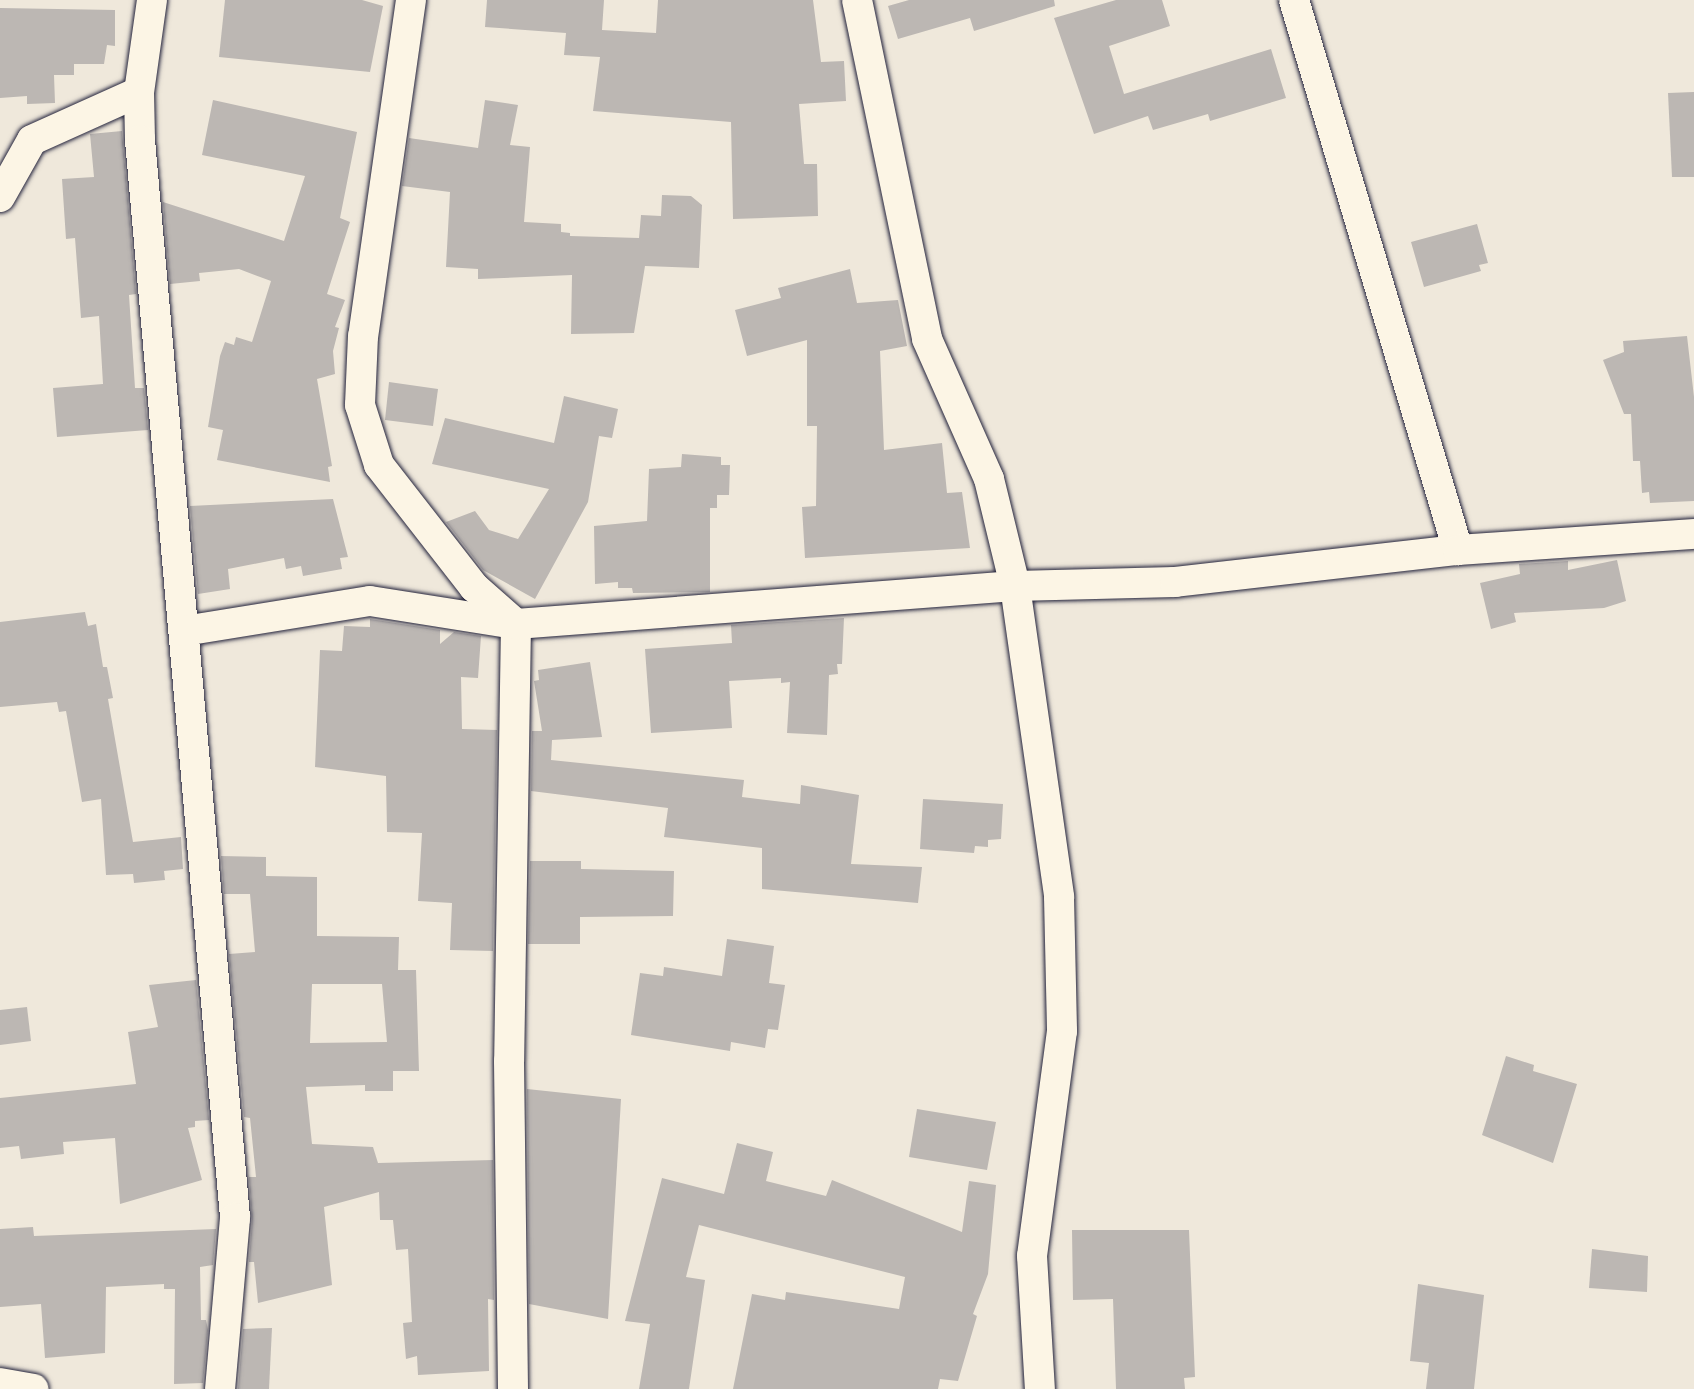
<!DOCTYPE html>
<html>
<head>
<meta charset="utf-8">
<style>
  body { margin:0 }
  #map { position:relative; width:1694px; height:1389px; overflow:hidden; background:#efe8db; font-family:"Comic Neue",sans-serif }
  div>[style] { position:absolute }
  .building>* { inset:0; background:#bcb7b3 }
  .roads { filter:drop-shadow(0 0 2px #22223b) drop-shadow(0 0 2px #22223b) }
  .minor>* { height:30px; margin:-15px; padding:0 15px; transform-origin:15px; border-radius:15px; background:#fcf5e5 }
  span { translate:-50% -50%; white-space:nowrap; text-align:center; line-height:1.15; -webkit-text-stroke:7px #fcf5e5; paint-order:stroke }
</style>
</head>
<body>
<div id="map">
  <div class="building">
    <i style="clip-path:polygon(225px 0,362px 0,383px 6px,370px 72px,219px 57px)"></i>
    <i style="clip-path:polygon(487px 0,604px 0,602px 30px,656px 33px,658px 0,813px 0,821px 62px,844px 61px,846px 101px,799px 104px,804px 164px,817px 164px,818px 216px,733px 219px,731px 122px,593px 111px,600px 57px,564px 55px,566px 33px,485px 27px)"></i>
    <i style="clip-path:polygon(909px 0,1054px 0,1055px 6px,974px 31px,970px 18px,898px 39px,888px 6px)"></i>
    <i style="clip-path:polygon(1116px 0,1162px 0,1170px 26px,1109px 46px,1124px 94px,1271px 49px,1286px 98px,1210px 121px,1208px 114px,1153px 130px,1148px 116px,1094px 134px,1054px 18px)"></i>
    <i style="clip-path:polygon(0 8px,115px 10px,115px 46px,107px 45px,104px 64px,74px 64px,74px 75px,54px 75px,55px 103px,27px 104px,27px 96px,0 98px)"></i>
    <i style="clip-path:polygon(1694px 92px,1694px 177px,1672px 177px,1668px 93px)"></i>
    <i style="clip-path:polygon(213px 100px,357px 132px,340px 218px,350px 222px,327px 294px,345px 300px,335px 327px,339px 328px,333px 351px,335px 374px,317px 379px,332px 466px,328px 467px,330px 482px,217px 460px,223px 430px,208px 427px,220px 356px,225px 342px,234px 345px,236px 337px,252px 342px,271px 281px,239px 269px,199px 273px,200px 281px,170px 284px,163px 202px,284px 241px,305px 176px,202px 155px)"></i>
    <i style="clip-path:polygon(485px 100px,518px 105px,510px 145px,530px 147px,524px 222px,561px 224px,561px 232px,570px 233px,570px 236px,639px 238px,641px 215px,661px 216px,662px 195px,691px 196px,702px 205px,699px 268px,645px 266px,634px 333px,571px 334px,572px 275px,478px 279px,478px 269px,446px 267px,450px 192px,402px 186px,409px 138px,478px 148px)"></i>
    <i style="clip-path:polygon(122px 131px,136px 294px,129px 295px,135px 388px,144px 388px,148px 430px,57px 437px,53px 388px,103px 384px,99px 316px,81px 318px,75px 238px,66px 239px,62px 179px,94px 177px,90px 134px)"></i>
    <i style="clip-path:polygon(1477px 224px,1488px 263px,1479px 265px,1481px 271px,1424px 287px,1411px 242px)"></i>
    <i style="clip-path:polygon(850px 269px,857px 303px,898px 300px,907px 346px,880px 351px,884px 450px,942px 443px,947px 493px,962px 492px,970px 548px,805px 558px,802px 507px,816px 506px,817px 426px,807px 426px,807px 340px,747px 356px,735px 310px,781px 298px,778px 288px)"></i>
    <i style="clip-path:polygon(1687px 336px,1694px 397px,1694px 501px,1650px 503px,1649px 492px,1642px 493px,1640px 461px,1633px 461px,1631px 414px,1624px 414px,1603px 360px,1624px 352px,1623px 341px)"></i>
    <i style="clip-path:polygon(389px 382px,438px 389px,433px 426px,385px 420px)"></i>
    <i style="clip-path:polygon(564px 396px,618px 409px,612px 438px,599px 436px,588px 502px,535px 599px,483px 570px,446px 522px,475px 511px,489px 530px,518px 539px,549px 489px,432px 464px,445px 418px,554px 443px)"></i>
    <i style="clip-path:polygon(682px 454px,721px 457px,721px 465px,730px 465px,729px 495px,717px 495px,717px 508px,710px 508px,710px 592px,633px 593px,632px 588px,618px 588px,618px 582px,595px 584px,594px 526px,647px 521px,649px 469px,681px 467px)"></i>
    <i style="clip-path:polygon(333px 499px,348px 557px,340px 558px,342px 569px,303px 576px,301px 566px,286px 569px,284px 558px,228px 569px,230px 589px,198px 594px,190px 506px)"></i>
    <i style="clip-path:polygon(1617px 560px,1626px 601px,1604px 608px,1514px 613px,1516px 622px,1491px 629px,1480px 583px,1520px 574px,1519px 564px,1568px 561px,1568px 570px)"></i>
    <i style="clip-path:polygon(85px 612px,88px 626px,96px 624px,103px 667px,107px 667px,113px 698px,108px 699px,133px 842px,181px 837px,183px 869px,164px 871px,165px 880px,134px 883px,133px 874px,106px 875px,101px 799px,82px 802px,66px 711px,59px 712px,57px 702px,0 707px,0 622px)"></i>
    <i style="clip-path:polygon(844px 618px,842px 664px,837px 664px,838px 674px,829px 675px,827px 735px,787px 733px,790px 682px,781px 683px,781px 678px,729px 681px,732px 728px,651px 733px,645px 649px,732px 643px,731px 625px)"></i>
    <i style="clip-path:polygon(370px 619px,440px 630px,440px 644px,454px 632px,481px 636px,478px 678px,461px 677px,462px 729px,497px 730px,493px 951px,450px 950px,452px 903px,418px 901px,422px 833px,387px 832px,386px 776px,315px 767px,320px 650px,342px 651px,344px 626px,370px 627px)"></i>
    <i style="clip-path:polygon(590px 662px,602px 737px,552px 740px,551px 760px,744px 780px,742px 797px,800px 804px,801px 785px,859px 795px,851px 864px,922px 867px,918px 903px,762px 889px,762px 848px,664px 837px,668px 808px,531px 791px,532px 731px,542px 731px,534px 681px,539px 680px,538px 670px)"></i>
    <i style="clip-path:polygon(923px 799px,1003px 804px,1001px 839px,988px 840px,988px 847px,975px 846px,974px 853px,920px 849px)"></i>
    <i style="clip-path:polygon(evenodd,221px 856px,266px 857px,266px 876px,317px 877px,317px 936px,399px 937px,398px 970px,416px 970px,419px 1071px,393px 1071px,393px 1091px,365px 1091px,365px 1085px,306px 1087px,312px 1144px,373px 1147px,378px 1163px,493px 1160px,494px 1300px,488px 1299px,489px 1371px,418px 1375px,417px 1356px,406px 1359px,403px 1323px,412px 1322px,408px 1249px,396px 1250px,393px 1220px,380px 1220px,379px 1192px,324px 1207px,332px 1285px,258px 1303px,254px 1262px,249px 1262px,252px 1220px,249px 1177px,256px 1177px,250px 1118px,244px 1117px,229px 954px,255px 952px,250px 894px,224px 894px,221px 856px,312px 984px,382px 984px,387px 1042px,310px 1043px,312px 984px)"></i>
    <i style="clip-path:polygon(530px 861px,581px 861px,581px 869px,674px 871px,673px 916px,580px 917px,580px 944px,528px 944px)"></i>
    <i style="clip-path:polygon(727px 939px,774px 946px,769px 983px,785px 985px,778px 1030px,768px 1029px,765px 1048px,731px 1042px,730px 1051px,631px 1035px,640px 973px,663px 976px,664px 967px,722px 976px)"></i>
    <i style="clip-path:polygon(196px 980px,209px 1120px,195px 1121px,195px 1127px,188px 1128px,202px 1180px,120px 1204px,115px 1138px,63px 1142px,64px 1154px,21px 1159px,19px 1146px,0 1148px,0 1098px,136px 1084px,128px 1032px,158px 1027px,149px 985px)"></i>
    <i style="clip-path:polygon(27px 1007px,31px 1041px,0 1045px,0 1010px)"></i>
    <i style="clip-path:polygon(1506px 1056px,1534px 1065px,1533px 1071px,1577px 1084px,1553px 1163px,1482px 1135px)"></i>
    <i style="clip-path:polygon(527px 1089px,621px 1099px,608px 1319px,529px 1304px)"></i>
    <i style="clip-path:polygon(917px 1109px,996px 1122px,987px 1170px,909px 1157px)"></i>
    <i style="clip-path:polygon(737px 1143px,773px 1152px,766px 1181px,826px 1196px,832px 1180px,962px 1232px,969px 1181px,996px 1185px,988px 1274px,973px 1314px,977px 1316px,958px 1381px,940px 1379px,938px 1389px,733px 1389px,752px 1294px,785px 1300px,786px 1292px,899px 1309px,905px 1277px,699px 1225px,686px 1277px,705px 1280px,689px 1389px,639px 1389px,650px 1324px,625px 1321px,662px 1178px,724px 1194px)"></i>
    <i style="clip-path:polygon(33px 1227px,34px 1236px,216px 1229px,213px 1265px,200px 1267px,201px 1320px,206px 1320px,208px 1330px,203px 1383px,174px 1384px,175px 1289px,164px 1289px,164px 1284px,106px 1287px,105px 1353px,45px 1358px,41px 1304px,0 1307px,0 1229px)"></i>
    <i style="clip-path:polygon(1072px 1230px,1189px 1230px,1195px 1377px,1184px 1378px,1185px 1389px,1116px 1389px,1113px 1299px,1073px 1300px)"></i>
    <i style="clip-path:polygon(1592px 1249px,1648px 1256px,1647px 1292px,1589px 1288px)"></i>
    <i style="clip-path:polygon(1418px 1284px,1484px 1295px,1474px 1389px,1426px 1389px,1429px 1363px,1410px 1361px)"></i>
    <i style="clip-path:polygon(272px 1328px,269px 1389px,238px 1389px,243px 1329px)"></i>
  </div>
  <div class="roads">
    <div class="minor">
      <i style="left:152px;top:0;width:93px;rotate:98deg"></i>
      <i style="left:139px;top:92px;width:48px;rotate:88.8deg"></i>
      <i style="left:140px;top:140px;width:1082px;rotate:84.96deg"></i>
      <i style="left:235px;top:1218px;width:172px;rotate:95deg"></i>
      <i style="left:411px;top:0;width:339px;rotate:98.1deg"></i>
      <i style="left:363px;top:336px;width:69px;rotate:92.5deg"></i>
      <i style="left:360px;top:405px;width:63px;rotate:72.4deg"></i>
      <i style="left:379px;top:465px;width:155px;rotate:52.1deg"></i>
      <i style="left:474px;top:587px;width:56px;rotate:41.4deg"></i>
      <i style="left:516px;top:624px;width:437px;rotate:90.9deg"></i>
      <i style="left:509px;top:1061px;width:328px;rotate:89.3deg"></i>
      <i style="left:857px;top:0;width:346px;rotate:78.3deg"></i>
      <i style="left:927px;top:339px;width:153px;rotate:66.1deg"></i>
      <i style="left:989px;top:479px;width:110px;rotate:76.3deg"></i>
      <i style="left:1015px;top:586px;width:314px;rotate:81.9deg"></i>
      <i style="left:1059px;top:897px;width:134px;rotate:88.7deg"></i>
      <i style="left:1062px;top:1031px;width:227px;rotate:97.6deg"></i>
      <i style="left:1032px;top:1256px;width:133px;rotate:86.6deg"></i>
      <i style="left:1294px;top:0;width:574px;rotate:73.4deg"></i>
      <i style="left:0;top:197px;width:65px;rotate:-60.7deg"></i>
      <i style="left:32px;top:140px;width:117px;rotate:-24.2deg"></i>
      <i style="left:184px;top:631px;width:188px;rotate:-9.2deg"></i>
      <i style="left:370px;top:601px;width:148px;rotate:9deg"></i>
      <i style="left:516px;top:624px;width:500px;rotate:-4.35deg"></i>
      <i style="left:1015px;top:586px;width:160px;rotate:-1.4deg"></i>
      <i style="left:1175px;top:582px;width:285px;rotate:-6.5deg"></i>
      <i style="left:1458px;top:550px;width:237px;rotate:-3.9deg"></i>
      <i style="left:0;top:1383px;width:34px;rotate:10deg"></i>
    </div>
  </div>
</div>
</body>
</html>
